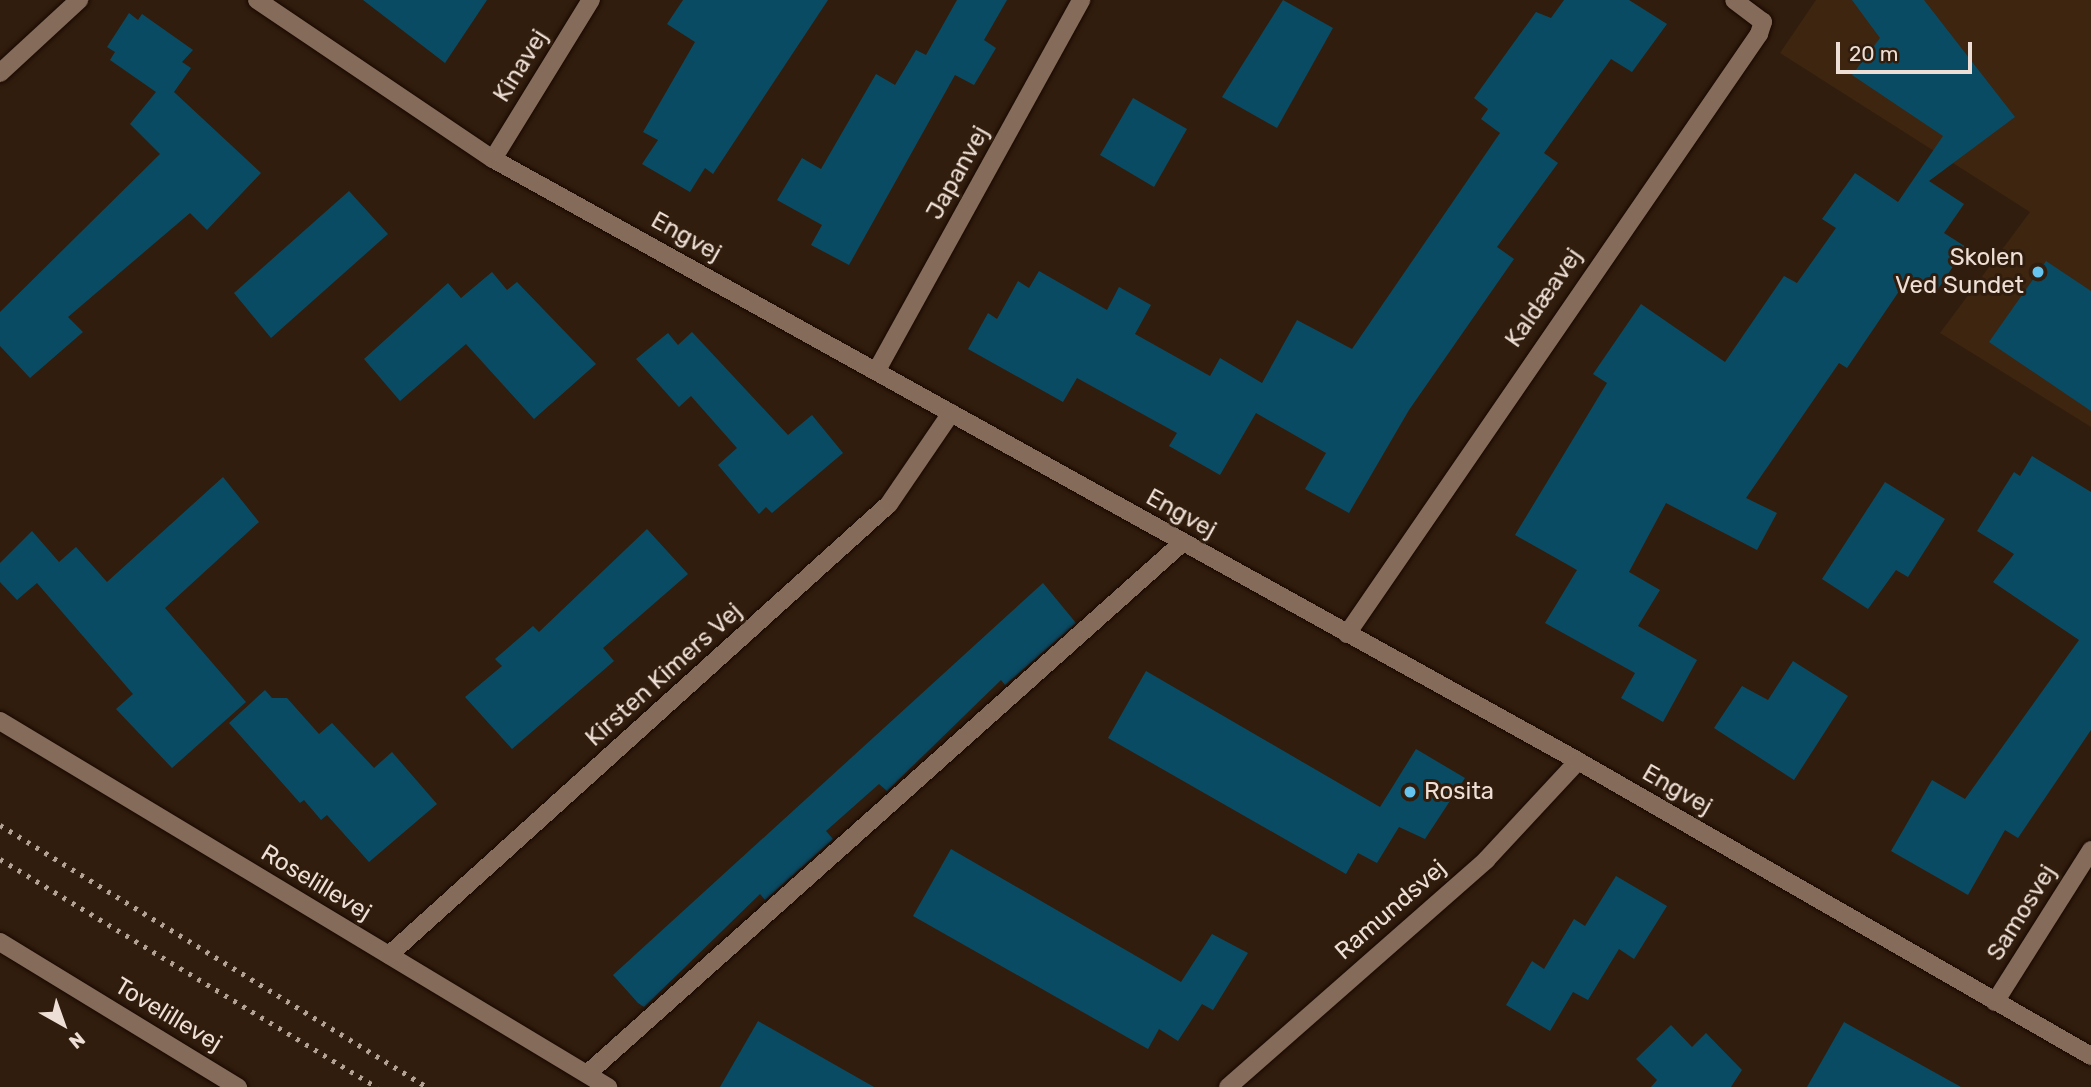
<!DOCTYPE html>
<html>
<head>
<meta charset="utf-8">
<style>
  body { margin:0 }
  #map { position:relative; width:2091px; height:1087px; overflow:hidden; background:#311d0d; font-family:Rubik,sans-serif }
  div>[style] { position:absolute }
  .built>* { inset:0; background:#3e2510 }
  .building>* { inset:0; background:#0a4b64 }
  .roads { filter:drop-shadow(0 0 2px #180700) drop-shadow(0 0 2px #180700) }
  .lane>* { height:18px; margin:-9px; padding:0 9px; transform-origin:9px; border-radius:9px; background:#856c5a }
  .street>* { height:18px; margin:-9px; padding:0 9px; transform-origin:9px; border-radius:9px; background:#856c5a }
  .secondary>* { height:18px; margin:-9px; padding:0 9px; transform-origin:9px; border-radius:9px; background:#856c5a }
  .rail>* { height:5px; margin-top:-2.5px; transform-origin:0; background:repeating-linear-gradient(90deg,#b3a397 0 3.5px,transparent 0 10.5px) }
  .dots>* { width:19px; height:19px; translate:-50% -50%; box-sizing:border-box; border:4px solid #311d0d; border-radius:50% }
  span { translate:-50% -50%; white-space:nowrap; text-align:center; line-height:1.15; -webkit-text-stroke:6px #311d0d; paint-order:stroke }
  .street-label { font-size:24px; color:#eddfd5 }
  .poi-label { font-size:24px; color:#eddfd5 }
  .right { translate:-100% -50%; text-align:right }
  .left { translate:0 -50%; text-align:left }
  .north { position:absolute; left:28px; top:989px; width:70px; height:70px; -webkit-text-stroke:5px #311d0d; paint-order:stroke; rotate:140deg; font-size:19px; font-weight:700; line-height:28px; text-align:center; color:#eddfd5 }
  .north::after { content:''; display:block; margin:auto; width:24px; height:32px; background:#eddfd5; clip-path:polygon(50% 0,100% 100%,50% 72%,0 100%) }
  .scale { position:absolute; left:1836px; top:42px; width:136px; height:32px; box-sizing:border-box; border:4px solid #eddfd5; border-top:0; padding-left:9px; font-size:21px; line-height:24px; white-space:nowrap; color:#eddfd5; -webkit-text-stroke:5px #311d0d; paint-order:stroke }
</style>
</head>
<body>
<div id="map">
  <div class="built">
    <i style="clip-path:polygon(1816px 0,2091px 0,2091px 427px,1940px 333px,2030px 212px,1780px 53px)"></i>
  </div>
  <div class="building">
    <i style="clip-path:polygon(363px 0,487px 0,445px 63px)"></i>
    <i style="clip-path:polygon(683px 0,828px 0,713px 174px,705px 168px,690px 192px,642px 164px,658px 140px,643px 132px,695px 42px,667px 24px)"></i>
    <i style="clip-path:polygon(957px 0,1007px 0,984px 40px,996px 48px,974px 85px,955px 75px,849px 265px,811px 245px,822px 225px,777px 200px,802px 158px,821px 169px,876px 74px,895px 85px,916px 50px,926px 55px)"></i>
    <i style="clip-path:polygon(1283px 0,1333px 28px,1277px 128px,1222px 97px)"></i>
    <i style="clip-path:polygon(1564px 0,1629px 0,1667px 24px,1632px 72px,1611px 59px,1544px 153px,1558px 163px,1497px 247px,1514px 259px,1409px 410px,1349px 513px,1305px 489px,1326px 453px,1256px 413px,1220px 475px,1169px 446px,1177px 433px,1077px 378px,1063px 402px,968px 349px,988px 313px,997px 319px,1018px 281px,1029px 288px,1039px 271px,1107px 310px,1119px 287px,1151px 305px,1135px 334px,1210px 376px,1220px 358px,1262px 383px,1297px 320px,1352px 349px,1500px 133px,1481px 119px,1488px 109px,1474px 98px,1536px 12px,1551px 18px)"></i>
    <i style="clip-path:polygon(1852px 0,1924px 0,2015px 117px,1929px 181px,1964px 204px,1944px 233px,1966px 247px,1934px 295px,1908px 278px,1847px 368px,1839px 363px,1746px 498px,1777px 513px,1757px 550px,1666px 503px,1629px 572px,1660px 590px,1638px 626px,1697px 660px,1663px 722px,1621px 698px,1635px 673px,1545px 623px,1577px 570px,1515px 535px,1607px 383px,1593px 374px,1641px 304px,1725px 362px,1784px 276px,1797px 283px,1836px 228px,1822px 219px,1855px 173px,1898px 202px,1943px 136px,1852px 75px,1880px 38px)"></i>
    <i style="clip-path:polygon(129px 13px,138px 20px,142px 14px,193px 50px,182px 62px,191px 68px,174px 92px,261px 173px,207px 230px,190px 213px,68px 317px,83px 332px,30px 378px,0 346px,0 312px,160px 154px,130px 124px,156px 92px,110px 60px,115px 52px,107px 47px)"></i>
    <i style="clip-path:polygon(1133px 98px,1187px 129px,1154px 187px,1100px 155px)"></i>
    <i style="clip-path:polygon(349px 191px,388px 234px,271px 338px,234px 293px)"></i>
    <i style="clip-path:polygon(2046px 261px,2091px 291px,2091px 411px,1989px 342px)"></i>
    <i style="clip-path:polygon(492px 272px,507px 290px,517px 282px,596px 364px,534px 419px,466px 344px,400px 401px,364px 359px,448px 283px,461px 298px)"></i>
    <i style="clip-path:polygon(692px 332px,788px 435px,812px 415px,843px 453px,772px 513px,766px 507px,759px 514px,718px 465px,737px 448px,691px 396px,679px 407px,636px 359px,668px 333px,678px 345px)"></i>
    <i style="clip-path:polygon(2032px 456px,2091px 492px,2091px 730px,2018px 838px,2005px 830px,1968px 895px,1891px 851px,1932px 780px,1965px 799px,2079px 640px,1993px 582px,2014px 554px,1977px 531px,2014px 472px,2020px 476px)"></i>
    <i style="clip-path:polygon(223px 477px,259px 522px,165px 608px,246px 702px,172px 768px,116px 709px,133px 694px,37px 583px,17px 600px,0 582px,0 563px,32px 531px,59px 562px,76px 547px,107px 582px)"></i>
    <i style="clip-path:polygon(1885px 482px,1945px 519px,1908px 577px,1896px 570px,1868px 609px,1822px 579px)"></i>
    <i style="clip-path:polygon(647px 529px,688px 574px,603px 648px,614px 661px,512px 749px,465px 697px,502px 666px,495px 659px,533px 626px,539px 632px)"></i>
    <i style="clip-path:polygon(1043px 583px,1076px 623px,1005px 685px,1001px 680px,887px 791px,879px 784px,826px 831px,833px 839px,765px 900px,760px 894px,644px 1007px,638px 1003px,613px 975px)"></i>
    <i style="clip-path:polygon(1793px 661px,1848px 696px,1794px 780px,1714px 728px,1742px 686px,1768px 700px)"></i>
    <i style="clip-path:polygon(1146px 671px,1380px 807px,1416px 749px,1465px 778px,1425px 839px,1399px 827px,1377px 863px,1358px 853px,1346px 874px,1108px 738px)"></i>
    <i style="clip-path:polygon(265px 690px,272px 698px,287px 698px,319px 734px,332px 723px,374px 768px,392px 752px,437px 804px,369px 862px,327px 815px,321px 820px,304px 800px,300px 803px,229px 723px)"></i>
    <i style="clip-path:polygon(951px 849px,1181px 982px,1212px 934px,1248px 953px,1213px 1010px,1202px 1004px,1178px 1041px,1159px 1029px,1148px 1049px,913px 916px)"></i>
    <i style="clip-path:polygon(1616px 876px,1667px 906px,1634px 959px,1619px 949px,1588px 1000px,1573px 992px,1550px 1031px,1506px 1005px,1532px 961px,1544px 969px,1574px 919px,1585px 926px)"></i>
    <i style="clip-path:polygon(758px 1021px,874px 1087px,720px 1087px)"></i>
    <i style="clip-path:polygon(1844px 1022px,1961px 1087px,1807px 1087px)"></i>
    <i style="clip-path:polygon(1671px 1025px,1692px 1047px,1706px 1033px,1742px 1070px,1731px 1087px,1651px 1087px,1657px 1080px,1636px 1059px)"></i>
  </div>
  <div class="roads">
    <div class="lane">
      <i style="left:587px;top:1074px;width:797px;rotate:-41.75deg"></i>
    </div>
    <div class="street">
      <i style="left:0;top:73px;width:108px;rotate:-42.7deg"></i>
      <i style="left:493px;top:159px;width:187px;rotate:-58.4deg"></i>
      <i style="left:877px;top:370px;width:423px;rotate:-61.1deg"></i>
      <i style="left:1347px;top:634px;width:728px;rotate:-55.52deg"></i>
      <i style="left:1759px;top:34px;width:13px;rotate:-72deg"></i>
      <i style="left:1763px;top:22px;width:36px;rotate:-143deg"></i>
      <i style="left:0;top:721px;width:710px;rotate:31.05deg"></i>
      <i style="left:0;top:942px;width:279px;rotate:31.4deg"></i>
      <i style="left:389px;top:955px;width:673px;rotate:-42.05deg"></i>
      <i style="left:889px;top:504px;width:110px;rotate:-55.7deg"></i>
      <i style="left:1995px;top:1002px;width:180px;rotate:-57.7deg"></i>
      <i style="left:1228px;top:1087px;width:344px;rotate:-41.3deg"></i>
      <i style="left:1486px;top:860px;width:135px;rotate:-47.1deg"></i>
    </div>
    <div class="secondary">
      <i style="left:257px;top:0;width:285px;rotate:34deg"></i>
      <i style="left:493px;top:159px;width:1241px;rotate:29.02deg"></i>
      <i style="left:1578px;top:761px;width:592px;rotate:29.9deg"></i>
    </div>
  </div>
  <div class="rail">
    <i style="left:0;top:825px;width:501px;rotate:31.53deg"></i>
    <i style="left:0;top:859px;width:441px;rotate:31.2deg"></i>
  </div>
  <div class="dots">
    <i style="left:2038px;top:272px;background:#66c4ef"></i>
    <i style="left:1410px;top:792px;background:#66c4ef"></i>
  </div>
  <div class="street-label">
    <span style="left:521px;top:66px;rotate:-58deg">Kinavej</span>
    <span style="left:958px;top:173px;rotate:-61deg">Japanvej</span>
    <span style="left:686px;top:237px;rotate:29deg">Engvej</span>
    <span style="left:1544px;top:298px;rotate:-55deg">Kaldæavej</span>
    <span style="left:1181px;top:514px;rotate:29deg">Engvej</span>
    <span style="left:664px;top:675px;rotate:-42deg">Kirsten Kimers Vej</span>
    <span style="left:1677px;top:790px;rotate:30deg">Engvej</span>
    <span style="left:316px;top:883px;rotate:31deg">Roselillevej</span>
    <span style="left:1391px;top:910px;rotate:-41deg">Ramundsvej</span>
    <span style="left:2022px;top:913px;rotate:-58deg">Samosvej</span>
    <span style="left:168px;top:1015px;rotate:31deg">Tovelillevej</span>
  </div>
  <div class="poi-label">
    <span class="right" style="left:2024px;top:272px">Skolen<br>Ved Sundet</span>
    <span class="left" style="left:1424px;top:792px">Rosita</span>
  </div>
  <div class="north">N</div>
  <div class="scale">20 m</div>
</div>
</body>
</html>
